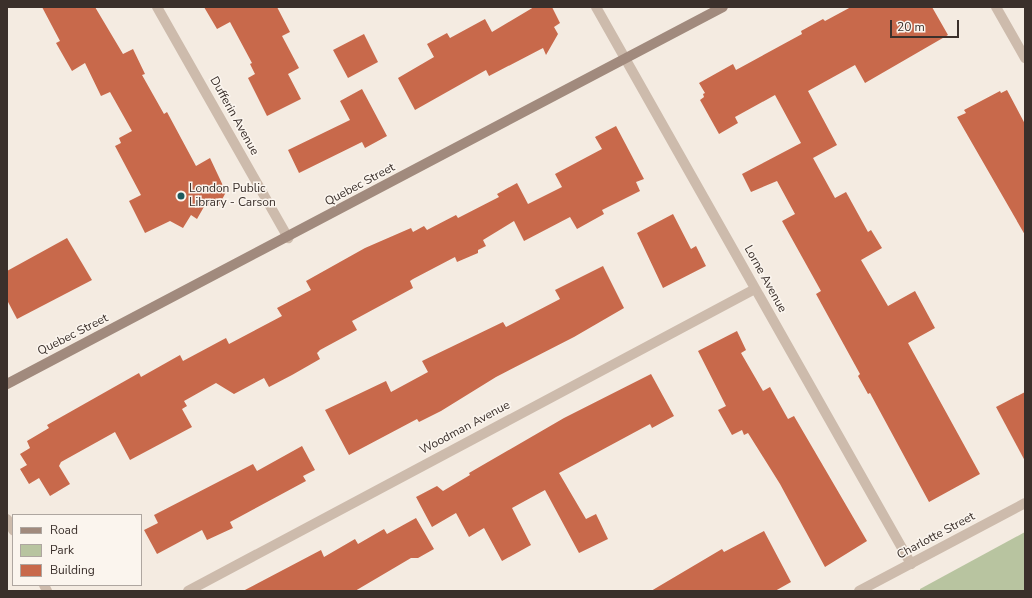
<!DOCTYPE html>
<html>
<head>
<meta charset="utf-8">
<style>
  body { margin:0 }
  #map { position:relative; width:1032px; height:598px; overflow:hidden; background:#f4ebe1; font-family:"Nunito Sans",sans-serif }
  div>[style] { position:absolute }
  .green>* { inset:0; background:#b8c4a0 }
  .building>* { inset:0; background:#c8694b }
  .street>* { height:10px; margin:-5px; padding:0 5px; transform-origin:5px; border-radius:5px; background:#cdbbac }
  .secondary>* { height:10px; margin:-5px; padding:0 5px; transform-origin:5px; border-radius:5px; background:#a18a7d }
  .dots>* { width:11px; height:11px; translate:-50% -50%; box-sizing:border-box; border:2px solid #fbf5ee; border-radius:50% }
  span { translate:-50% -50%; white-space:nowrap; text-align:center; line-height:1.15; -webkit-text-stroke:3px #fbf5ee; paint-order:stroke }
  .street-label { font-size:12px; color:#3b302b }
  .poi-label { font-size:12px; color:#3b302b }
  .left { translate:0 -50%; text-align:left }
  .frame { position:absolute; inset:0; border:8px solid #3b302b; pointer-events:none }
  .legend { position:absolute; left:12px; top:514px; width:130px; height:72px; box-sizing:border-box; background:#fbf5ee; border:1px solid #aea6a0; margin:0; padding:5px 7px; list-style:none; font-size:12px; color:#3b302b }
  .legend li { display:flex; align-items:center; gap:8px; height:20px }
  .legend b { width:20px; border:1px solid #aea6a0 }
  .scale { position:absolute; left:890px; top:20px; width:69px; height:18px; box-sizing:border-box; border:2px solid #3b302b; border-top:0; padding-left:5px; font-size:12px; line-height:14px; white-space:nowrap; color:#3b302b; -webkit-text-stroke:3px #fbf5ee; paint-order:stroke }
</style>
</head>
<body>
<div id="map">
  <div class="green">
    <i style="clip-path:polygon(1025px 532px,1025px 591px,920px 591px,920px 589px)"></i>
  </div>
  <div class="building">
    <i style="clip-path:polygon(42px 7px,95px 7px,123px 54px,133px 49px,145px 74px,142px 75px,164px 114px,167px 112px,196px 166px,210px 158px,226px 192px,218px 207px,205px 205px,197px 219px,191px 215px,183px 228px,170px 221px,145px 233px,129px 201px,141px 195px,115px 146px,121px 143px,119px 138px,132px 131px,110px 92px,101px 96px,85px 63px,72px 71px,56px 43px,60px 41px)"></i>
    <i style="clip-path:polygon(204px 7px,277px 7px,290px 32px,282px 36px,299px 68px,288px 74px,301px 99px,267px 116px,248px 78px,255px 74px,250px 64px,252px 63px,230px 22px,217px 29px)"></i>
    <i style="clip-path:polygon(534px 7px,552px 7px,560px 23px,554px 27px,558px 34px,546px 55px,543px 48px,489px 76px,486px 70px,415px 110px,398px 78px,434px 57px,427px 44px,447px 33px,450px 38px,485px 19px,492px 32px)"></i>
    <i style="clip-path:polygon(851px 7px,932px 7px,948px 35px,865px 83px,855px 65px,808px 91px,837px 145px,813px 158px,835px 198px,846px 192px,868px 232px,871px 230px,882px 248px,861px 260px,888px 306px,915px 291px,935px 328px,908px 343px,980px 474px,929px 502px,870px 393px,868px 394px,858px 376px,860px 374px,816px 294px,821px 291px,782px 221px,795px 214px,777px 181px,751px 192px,742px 174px,801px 143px,775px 95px,735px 117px,738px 123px,719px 134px,700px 100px,704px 97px,703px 94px,705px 93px,699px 83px,733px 64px,736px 70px,802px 34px,801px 31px,823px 19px,825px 21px)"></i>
    <i style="clip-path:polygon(364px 34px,378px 62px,348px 78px,333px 50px)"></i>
    <i style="clip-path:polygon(362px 89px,387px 136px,365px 148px,362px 142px,299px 173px,288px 150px,350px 120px,340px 101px)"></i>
    <i style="clip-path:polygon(1007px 90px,1025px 124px,1025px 235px,957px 117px,966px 113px,964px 110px,1000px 91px,1001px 93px)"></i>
    <i style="clip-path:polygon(616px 126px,644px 179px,636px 182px,640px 191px,602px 210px,604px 214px,577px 229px,570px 217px,524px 241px,514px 221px,483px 240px,486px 246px,478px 250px,478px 253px,457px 262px,455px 257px,413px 279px,410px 281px,413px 288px,352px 321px,357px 330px,320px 350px,317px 353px,320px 359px,292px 375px,269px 387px,264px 378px,234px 394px,216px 383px,184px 401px,187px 406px,182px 409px,192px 427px,130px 460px,115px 432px,61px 462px,59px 466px,70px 484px,50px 496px,39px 478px,29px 484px,20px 469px,27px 465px,20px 454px,30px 448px,27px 441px,49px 428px,47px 425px,139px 373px,141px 377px,180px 355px,183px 361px,226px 338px,229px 344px,282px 316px,277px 308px,311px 290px,306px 281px,365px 248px,411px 228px,413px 232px,424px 226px,427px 230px,456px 215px,458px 218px,499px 197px,497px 194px,517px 183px,528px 204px,562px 187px,555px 174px,602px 149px,595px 137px)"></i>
    <i style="clip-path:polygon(673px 214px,691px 249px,696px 246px,706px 266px,663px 288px,637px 233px)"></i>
    <i style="clip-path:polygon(67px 238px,92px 280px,17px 319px,7px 300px,7px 271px)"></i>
    <i style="clip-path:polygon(603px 266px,624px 308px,574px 337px,496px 377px,441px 411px,419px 422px,417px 419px,349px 455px,325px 410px,386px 381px,391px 392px,428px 372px,422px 361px,503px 322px,506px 327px,560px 299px,555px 290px)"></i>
    <i style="clip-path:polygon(737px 331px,746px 350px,741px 353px,763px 391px,770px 387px,788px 419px,794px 416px,867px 541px,825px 567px,780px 484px,748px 433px,744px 435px,742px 430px,732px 435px,718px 410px,726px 406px,698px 351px)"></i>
    <i style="clip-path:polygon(651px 374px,674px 416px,652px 428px,650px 424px,559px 473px,586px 519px,596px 514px,608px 539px,579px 553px,545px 490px,512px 508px,531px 545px,502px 561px,484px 528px,469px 537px,456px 513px,432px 527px,416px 497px,437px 486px,443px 491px,470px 475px,469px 473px,564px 418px)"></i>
    <i style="clip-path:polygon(1025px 392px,1025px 461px,996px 407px)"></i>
    <i style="clip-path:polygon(302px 446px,315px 470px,303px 476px,306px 481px,230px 522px,233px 528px,207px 540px,202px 530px,157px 554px,144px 530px,158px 523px,154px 515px,253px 464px,257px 471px)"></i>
    <i style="clip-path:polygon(416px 518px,434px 549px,418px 558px,411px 558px,355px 591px,243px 591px,321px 550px,324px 557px,355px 539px,358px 544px,384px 529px,387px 534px)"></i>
    <i style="clip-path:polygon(764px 531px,791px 582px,775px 591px,651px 591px,722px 549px,724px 552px)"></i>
  </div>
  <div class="street">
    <i style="left:157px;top:7px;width:266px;rotate:60.4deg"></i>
    <i style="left:596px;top:7px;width:640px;rotate:60.51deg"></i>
    <i style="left:996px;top:7px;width:59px;rotate:60.4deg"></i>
    <i style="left:7px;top:519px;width:13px;rotate:61deg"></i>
    <i style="left:44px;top:585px;width:7px;rotate:63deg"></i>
    <i style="left:188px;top:591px;width:642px;rotate:-28.04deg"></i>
    <i style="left:859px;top:591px;width:188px;rotate:-27.9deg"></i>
  </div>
  <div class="secondary">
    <i style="left:7px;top:384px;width:809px;rotate:-27.77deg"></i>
  </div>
  <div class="dots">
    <i style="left:181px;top:196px;background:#1f5a5e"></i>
  </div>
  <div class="street-label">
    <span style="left:234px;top:116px;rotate:61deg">Dufferin Avenue</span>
    <span style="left:360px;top:185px;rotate:-28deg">Quebec Street</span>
    <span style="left:765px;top:279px;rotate:61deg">Lorne Avenue</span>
    <span style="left:73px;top:335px;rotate:-27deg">Quebec Street</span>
    <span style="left:465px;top:428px;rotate:-28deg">Woodman Avenue</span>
    <span style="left:936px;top:536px;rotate:-28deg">Charlotte Street</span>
  </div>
  <div class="poi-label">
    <span class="left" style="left:189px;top:196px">London Public<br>Library - Carson</span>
  </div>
  <div class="frame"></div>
  <ul class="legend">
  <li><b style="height:5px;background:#a18a7d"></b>Road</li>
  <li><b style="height:11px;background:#b8c4a0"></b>Park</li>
  <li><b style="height:11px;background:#c8694b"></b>Building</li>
  </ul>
  <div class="scale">20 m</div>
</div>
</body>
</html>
